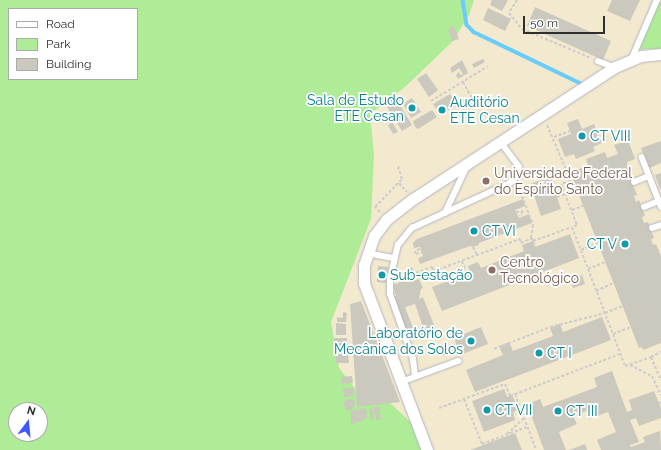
<!DOCTYPE html>
<html>
<head>
<meta charset="utf-8">
<style>
  body { margin:0 }
  #map { position:relative; width:661px; height:450px; overflow:hidden; background:#f0eadf; font-family:Raleway,sans-serif }
  div>[style] { position:absolute }
  .education>* { inset:0; background:#f3e9ce }
  .green>* { inset:0; background:#afec97 }
  .stream>* { height:3.5px; margin:-1.75px; padding:0 1.75px; transform-origin:1.75px; border-radius:1.75px; background:#69cdfc }
  .building>* { inset:0; background:#cbc8be }
  .round { border-radius:50% }
  .path>* { height:2px; margin-top:-1px; transform-origin:0; background:repeating-linear-gradient(90deg,#cdcdcd 0 3px,transparent 0 5px) }
  .roads { filter:drop-shadow(0 0 1px #b3b5c2) drop-shadow(0 0 1px #b3b5c2) }
  .lane>* { height:5.5px; margin:-2.75px; padding:0 2.75px; transform-origin:2.75px; border-radius:2.75px; background:#fff }
  .street>* { height:11px; margin:-5.5px; padding:0 5.5px; transform-origin:5.5px; border-radius:5.5px; background:#fff }
  .dots>* { width:11px; height:11px; translate:-50% -50%; box-sizing:border-box; border:2px solid #fff; border-radius:50% }
  span { translate:-50% -50%; white-space:nowrap; text-align:center; line-height:1.15; -webkit-text-stroke:3.5px #fff; paint-order:stroke }
  .culture-label { font-size:14px; color:#0d838f }
  .right { translate:-100% -50%; text-align:right }
  .left { translate:0 -50%; text-align:left }
  .education-label { font-size:14px; color:#785e54 }
  .legend { position:absolute; left:8px; top:8px; width:130px; height:72px; box-sizing:border-box; background:#fff; border:1px solid #ababab; margin:0; padding:5px 7px; list-style:none; font-size:12px; color:#2e2e2e }
  .legend li { display:flex; align-items:center; gap:8px; height:20px }
  .legend b { width:20px; border:1px solid #ababab }
  .north { position:absolute; left:8px; top:402px; width:40px; height:40px; box-sizing:border-box; background:#fff; border:1px solid #ababab; border-radius:50%; rotate:16deg; font-size:11px; font-weight:700; line-height:16px; text-align:center; color:#2e2e2e }
  .north::after { content:''; display:block; margin:auto; width:14px; height:18px; background:#3e58ff; clip-path:polygon(50% 0,100% 100%,50% 72%,0 100%) }
  .scale { position:absolute; left:523px; top:16px; width:82px; height:18px; box-sizing:border-box; border:2px solid #2e2e2e; border-top:0; padding-left:5px; font-size:12px; line-height:14px; white-space:nowrap; color:#2e2e2e; -webkit-text-stroke:3px #fff; paint-order:stroke }
</style>
</head>
<body>
<div id="map">
  <div class="education">
    <i style="clip-path:polygon(403px 0,661px 0,661px 450px,262px 450px)"></i>
  </div>
  <div class="green">
    <i style="clip-path:polygon(evenodd,0 0,474px 0,469px 15px,453px 41px,405px 87px,370px 114px,374px 155px,371px 219px,331px 322px,339px 368px,361px 396px,388px 401px,420px 431px,426px 450px,0 450px,0 0,9px 9px,137px 9px,137px 79px,9px 79px,9px 9px,0 0,16px 410px,40px 410px,40px 434px,16px 434px,16px 410px)"></i>
    <i style="clip-path:polygon(661px 2px,661px 49px,639px 49px,659px 3px)"></i>
  </div>
  <div class="stream">
    <i style="left:463px;top:0;width:25px;rotate:81deg"></i>
    <i style="left:467px;top:25px;width:10px;rotate:45deg"></i>
    <i style="left:474px;top:32px;width:120px;rotate:25.7deg"></i>
  </div>
  <div class="building">
    <i style="clip-path:polygon(492px 0,508px 0,502px 11px,490px 5px)"></i>
    <i style="clip-path:polygon(612px 0,640px 0,630px 21px,607px 11px)"></i>
    <i style="clip-path:polygon(535px 7px,611px 41px,603px 60px,527px 26px)"></i>
    <i style="clip-path:polygon(488px 8px,511px 19px,505px 31px,483px 20px)"></i>
    <i style="clip-path:polygon(454px 26px,459px 39px,452px 41px,448px 29px)"></i>
    <i style="clip-path:polygon(483px 59px,485px 62px,474px 68px,472px 64px)"></i>
    <i style="clip-path:polygon(462px 60px,468px 73px,458px 79px,456px 75px,459px 72px,461px 75px,463px 74px,459px 68px,452px 73px,450px 68px)"></i>
    <i style="clip-path:polygon(426px 73px,438px 90px,429px 97px,417px 79px)"></i>
    <i style="clip-path:polygon(450px 94px,457px 105px,440px 115px,433px 104px)"></i>
    <i style="clip-path:polygon(394px 95px,412px 125px,402px 131px,384px 102px)"></i>
    <i style="clip-path:polygon(412px 98px,421px 112px,411px 118px,403px 104px)"></i>
    <i style="clip-path:polygon(432px 110px,437px 117px,418px 129px,415px 127px,413px 121px)"></i>
    <i style="clip-path:polygon(578px 119px,582px 129px,594px 124px,602px 143px,593px 147px,595px 151px,576px 159px,574px 154px,565px 157px,558px 139px,571px 134px,567px 123px)"></i>
    <i style="clip-path:polygon(392px 122px,398px 132px,393px 134px,388px 125px)"></i>
    <i style="clip-path:polygon(628px 140px,635px 159px,627px 162px,628px 173px,625px 174px,628px 180px,631px 179px,637px 195px,634px 196px,636px 202px,639px 200px,645px 216px,642px 217px,644px 223px,648px 222px,654px 238px,651px 239px,653px 245px,656px 244px,661px 256px,661px 343px,643px 350px,642px 347px,639px 348px,570px 172px,588px 166px,586px 159px,605px 152px,607px 158px,618px 154px,614px 145px)"></i>
    <i style="clip-path:polygon(661px 141px,661px 163px,649px 168px,641px 148px)"></i>
    <i style="clip-path:polygon(661px 173px,661px 188px,660px 189px,655px 175px)"></i>
    <i style="clip-path:polygon(550px 177px,561px 209px,541px 216px,530px 184px)"></i>
    <i style="clip-path:polygon(523px 199px,525px 206px,515px 210px,519px 218px,529px 214px,532px 223px,479px 243px,479px 245px,473px 247px,470px 246px,420px 264px,418px 258px,423px 256px,420px 247px,414px 248px,413px 243px,417px 239px)"></i>
    <i style="clip-path:polygon(570px 234px,579px 258px,442px 311px,432px 287px,470px 273px,468px 266px,478px 262px,481px 268px,524px 251px,522px 245px,533px 241px,535px 247px)"></i>
    <i style="clip-path:polygon(378px 266px,388px 267px,386px 283px,377px 282px)"></i>
    <i style="clip-path:polygon(412px 267px,415px 274px,408px 277px,405px 271px)"></i>
    <i style="clip-path:polygon(582px 275px,585px 284px,573px 288px,570px 279px)"></i>
    <i style="clip-path:polygon(evenodd,412px 277px,413px 281px,419px 279px,423px 288px,421px 289px,419px 299px,423px 297px,436px 330px,427px 333px,428px 336px,409px 340px,392px 297px,396px 296px,393px 285px,412px 277px,415px 304px,423px 327px,414px 330px,405px 307px,415px 304px)"></i>
    <i style="clip-path:polygon(361px 301px,400px 402px,357px 407px,350px 304px)"></i>
    <i style="clip-path:polygon(343px 312px,347px 313px,346px 322px,337px 322px,337px 317px,343px 318px)"></i>
    <i style="clip-path:polygon(602px 317px,611px 340px,475px 392px,466px 370px,503px 355px,499px 346px,509px 342px,513px 351px,553px 336px,550px 328px,560px 324px,563px 332px)"></i>
    <i style="clip-path:polygon(336px 323px,346px 324px,346px 335px,336px 335px)"></i>
    <i style="clip-path:polygon(481px 327px,488px 344px,460px 355px,454px 338px)"></i>
    <i style="clip-path:polygon(334px 338px,347px 338px,347px 342px,334px 342px)"></i>
    <i style="clip-path:polygon(335px 343px,347px 343px,349px 363px,336px 363px)"></i>
    <i style="clip-path:polygon(612px 371px,627px 412px,632px 410px,629px 400px,654px 391px,661px 408px,661px 418px,639px 426px,636px 418px,630px 420px,639px 442px,630px 445px,631px 447px,645px 442px,643px 437px,660px 431px,661px 450px,601px 450px,597px 440px,616px 432px,608px 412px,589px 419px,586px 411px,573px 416px,577px 424px,559px 432px,566px 450px,544px 450px,527px 404px,540px 399px,543px 407px,597px 387px,594px 378px)"></i>
    <i style="clip-path:polygon(352px 376px,353px 383px,342px 384px,341px 377px)"></i>
    <i style="clip-path:polygon(353px 388px,354px 396px,344px 397px,343px 389px)"></i>
    <i style="clip-path:polygon(504px 389px,507px 397px,512px 395px,514px 399px,518px 410px,513px 412px,515px 420px,484px 432px,472px 401px)"></i>
    <i class="round" style="left:343.5px;top:398.5px;width:11px;height:11px"></i>
    <i style="clip-path:polygon(374px 407px,379px 407px,381px 419px,376px 420px)"></i>
    <i style="clip-path:polygon(366px 408px,367px 418px,351px 425px,351px 411px)"></i>
    <i style="clip-path:polygon(369px 409px,373px 409px,374px 419px,371px 420px)"></i>
    <i style="clip-path:polygon(515px 433px,522px 450px,470px 450px)"></i>
    <i style="clip-path:polygon(585px 444px,587px 450px,569px 450px)"></i>
  </div>
  <div class="path">
    <i style="left:517px;top:0;width:15px;rotate:122deg"></i>
    <i style="left:509px;top:13px;width:21px;rotate:51deg"></i>
    <i style="left:522px;top:29px;width:75px;rotate:22.8deg"></i>
    <i style="left:463px;top:82px;width:18px;rotate:61deg"></i>
    <i style="left:431px;top:101px;width:66px;rotate:-31.3deg"></i>
    <i style="left:547px;top:125px;width:61px;rotate:66.8deg"></i>
    <i style="left:571px;top:181px;width:10px;rotate:163deg"></i>
    <i style="left:561px;top:184px;width:44px;rotate:68.7deg"></i>
    <i style="left:577px;top:225px;width:5px;rotate:158deg"></i>
    <i style="left:554px;top:137px;width:17px;rotate:-21deg"></i>
    <i style="left:399px;top:183px;width:12px;rotate:48deg"></i>
    <i style="left:522px;top:196px;width:31px;rotate:69deg"></i>
    <i style="left:533px;top:225px;width:13px;rotate:99deg"></i>
    <i style="left:557px;top:197px;width:22px;rotate:-22deg"></i>
    <i style="left:572px;top:210px;width:12px;rotate:-20deg"></i>
    <i style="left:380px;top:212px;width:7px;rotate:-135deg"></i>
    <i style="left:375px;top:207px;width:39px;rotate:-46deg"></i>
    <i style="left:402px;top:179px;width:14px;rotate:-107deg"></i>
    <i style="left:516px;top:212px;width:7px;rotate:-8deg"></i>
    <i style="left:523px;top:211px;width:6px;rotate:129deg"></i>
    <i style="left:533px;top:241px;width:6px;rotate:72deg"></i>
    <i style="left:473px;top:247px;width:9px;rotate:63deg"></i>
    <i style="left:420px;top:249px;width:5px;rotate:158deg"></i>
    <i style="left:415px;top:251px;width:3px;rotate:72deg"></i>
    <i style="left:416px;top:254px;width:6px;rotate:-18deg"></i>
    <i style="left:581px;top:250px;width:18px;rotate:-22deg"></i>
    <i style="left:462px;top:261px;width:14px;rotate:69deg"></i>
    <i style="left:588px;top:269px;width:18px;rotate:-22deg"></i>
    <i style="left:416px;top:273px;width:17px;rotate:-21deg"></i>
    <i style="left:432px;top:267px;width:4px;rotate:63deg"></i>
    <i style="left:434px;top:271px;width:92px;rotate:-20.4deg"></i>
    <i style="left:520px;top:239px;width:4px;rotate:76deg"></i>
    <i style="left:521px;top:243px;width:12px;rotate:-24deg"></i>
    <i style="left:532px;top:238px;width:3px;rotate:72deg"></i>
    <i style="left:533px;top:241px;width:41px;rotate:-19.7deg"></i>
    <i style="left:572px;top:227px;width:149px;rotate:69.1deg"></i>
    <i style="left:625px;top:366px;width:28px;rotate:-19deg"></i>
    <i style="left:651px;top:357px;width:25px;rotate:67deg"></i>
    <i style="left:596px;top:291px;width:19px;rotate:-25deg"></i>
    <i style="left:613px;top:334px;width:19px;rotate:-21deg"></i>
    <i style="left:494px;top:349px;width:60px;rotate:-21.4deg"></i>
    <i style="left:550px;top:327px;width:57px;rotate:-14.3deg"></i>
    <i style="left:605px;top:313px;width:18px;rotate:-22deg"></i>
    <i style="left:651px;top:357px;width:11px;rotate:-27deg"></i>
    <i style="left:630px;top:365px;width:25px;rotate:27deg"></i>
    <i style="left:652px;top:376px;width:21px;rotate:65deg"></i>
    <i style="left:515px;top:394px;width:60px;rotate:69.4deg"></i>
    <i style="left:464px;top:399px;width:48px;rotate:68.2deg"></i>
    <i style="left:482px;top:444px;width:48px;rotate:-20.7deg"></i>
    <i style="left:659px;top:403px;width:2px;rotate:-27deg"></i>
    <i style="left:439px;top:408px;width:70px;rotate:-20deg"></i>
    <i style="left:505px;top:384px;width:13px;rotate:67deg"></i>
    <i style="left:510px;top:396px;width:118px;rotate:-20.9deg"></i>
    <i style="left:507px;top:434px;width:23px;rotate:-43deg"></i>
  </div>
  <div class="roads">
    <div class="lane">
      <i style="left:632px;top:58px;width:63px;rotate:-66.7deg"></i>
      <i style="left:598px;top:61px;width:17px;rotate:21deg"></i>
      <i style="left:642px;top:157px;width:53px;rotate:68.8deg"></i>
      <i style="left:634px;top:182px;width:16px;rotate:-22deg"></i>
      <i style="left:644px;top:207px;width:16px;rotate:-22deg"></i>
      <i style="left:445px;top:213px;width:52px;rotate:-64.9deg"></i>
      <i style="left:652px;top:228px;width:9px;rotate:-18deg"></i>
      <i style="left:367px;top:253px;width:26px;rotate:11deg"></i>
      <i style="left:415px;top:376px;width:17px;rotate:-97deg"></i>
      <i style="left:413px;top:359px;width:69px;rotate:-109.5deg"></i>
      <i style="left:390px;top:294px;width:15px;rotate:-90deg"></i>
      <i style="left:390px;top:279px;width:35px;rotate:-77deg"></i>
      <i style="left:398px;top:245px;width:22px;rotate:-51deg"></i>
      <i style="left:412px;top:228px;width:108px;rotate:-24.7deg"></i>
      <i style="left:510px;top:183px;width:8px;rotate:-45deg"></i>
      <i style="left:516px;top:177px;width:10px;rotate:-73deg"></i>
      <i style="left:519px;top:167px;width:31px;rotate:-127deg"></i>
      <i style="left:401px;top:382px;width:61px;rotate:-20.2deg"></i>
    </div>
    <div class="street">
      <i style="left:427px;top:450px;width:178px;rotate:-110.7deg"></i>
      <i style="left:364px;top:283px;width:18px;rotate:-90deg"></i>
      <i style="left:364px;top:265px;width:31px;rotate:-71deg"></i>
      <i style="left:374px;top:236px;width:21px;rotate:-53deg"></i>
      <i style="left:387px;top:219px;width:33px;rotate:-38deg"></i>
      <i style="left:413px;top:199px;width:241px;rotate:-33.2deg"></i>
      <i style="left:615px;top:67px;width:28px;rotate:-23deg"></i>
      <i style="left:641px;top:56px;width:20px;rotate:-6deg"></i>
    </div>
  </div>
  <div class="dots">
    <i style="left:412px;top:108px;background:#0f9aa8"></i>
    <i style="left:442px;top:110px;background:#0f9aa8"></i>
    <i style="left:582px;top:136px;background:#0f9aa8"></i>
    <i style="left:486px;top:181px;background:#8d6e63"></i>
    <i style="left:474px;top:231px;background:#0f9aa8"></i>
    <i style="left:625px;top:244px;background:#0f9aa8"></i>
    <i style="left:492px;top:270px;background:#8d6e63"></i>
    <i style="left:382px;top:275px;background:#0f9aa8"></i>
    <i style="left:471px;top:341px;background:#0f9aa8"></i>
    <i style="left:539px;top:353px;background:#0f9aa8"></i>
    <i style="left:487px;top:410px;background:#0f9aa8"></i>
    <i style="left:558px;top:411px;background:#0f9aa8"></i>
  </div>
  <div class="culture-label">
    <span class="right" style="left:404px;top:108px">Sala de Estudo<br>ETE Cesan</span>
    <span class="left" style="left:450px;top:110px">Auditório<br>ETE Cesan</span>
    <span class="left" style="left:590px;top:136px">CT VIII</span>
    <span class="left" style="left:482px;top:231px">CT VI</span>
    <span class="right" style="left:617px;top:244px">CT V</span>
    <span class="left" style="left:390px;top:275px">Sub-estação</span>
    <span class="right" style="left:463px;top:341px">Laboratório de<br>Mecânica dos Solos</span>
    <span class="left" style="left:547px;top:353px">CT I</span>
    <span class="left" style="left:495px;top:410px">CT VII</span>
    <span class="left" style="left:566px;top:411px">CT III</span>
  </div>
  <div class="education-label">
    <span class="left" style="left:494px;top:181px">Universidade Federal<br>do Espírito Santo</span>
    <span class="left" style="left:500px;top:270px">Centro<br>Tecnológico</span>
  </div>
  <ul class="legend">
  <li><b style="height:5px;background:#fff"></b>Road</li>
  <li><b style="height:11px;background:#afec97"></b>Park</li>
  <li><b style="height:11px;background:#cbc8be"></b>Building</li>
  </ul>
  <div class="north">N</div>
  <div class="scale">50 m</div>
</div>
</body>
</html>
